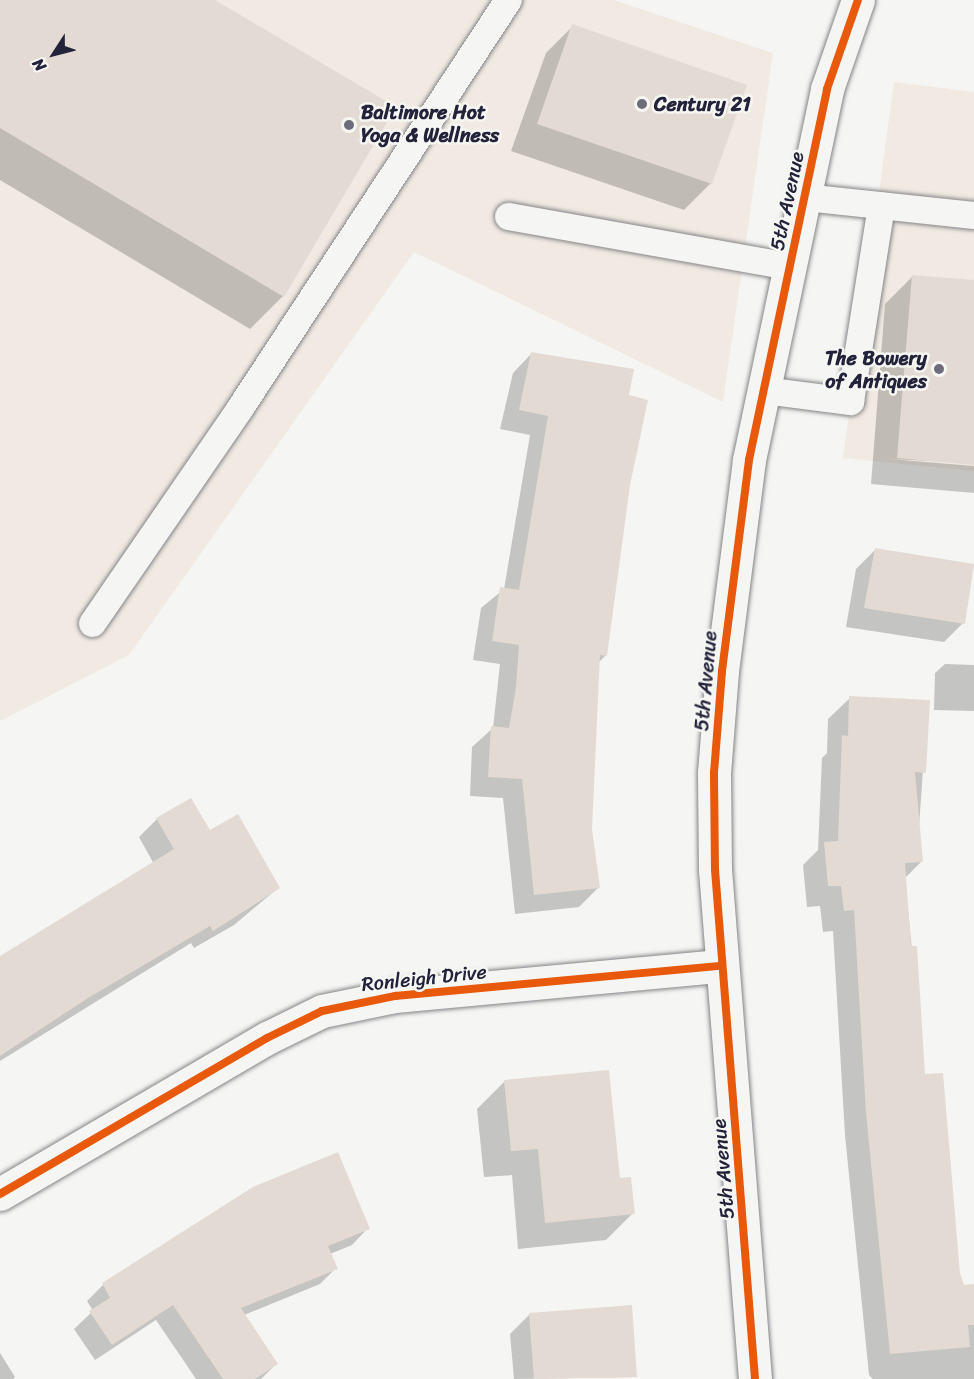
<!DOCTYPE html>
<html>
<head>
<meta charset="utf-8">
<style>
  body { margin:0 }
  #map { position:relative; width:974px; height:1379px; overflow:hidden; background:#f5f5f3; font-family:Sriracha,sans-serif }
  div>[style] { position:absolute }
  .built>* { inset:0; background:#f0eae2 }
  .shadow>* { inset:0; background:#0003 }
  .building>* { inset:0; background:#e3dbd3 }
  .roads { filter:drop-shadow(0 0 2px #858589) drop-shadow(0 0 2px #858589) }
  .service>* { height:27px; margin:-13.5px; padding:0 13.5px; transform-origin:13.5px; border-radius:13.5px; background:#f5f5f3 }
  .minor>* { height:33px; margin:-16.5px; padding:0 16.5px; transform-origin:16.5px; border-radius:16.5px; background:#f5f5f3 }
  .cycleway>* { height:8px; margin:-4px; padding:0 4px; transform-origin:4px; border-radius:4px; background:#e8590c }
  .dots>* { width:16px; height:16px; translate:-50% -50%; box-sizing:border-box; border:3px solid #f6f6f2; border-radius:50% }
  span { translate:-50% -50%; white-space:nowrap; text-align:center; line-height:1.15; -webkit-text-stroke:5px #f6f6f2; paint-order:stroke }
  .poi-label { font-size:20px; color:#22223b; font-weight:700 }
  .left { translate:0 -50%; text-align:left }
  .right { translate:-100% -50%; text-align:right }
  .street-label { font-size:20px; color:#22223b }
  .north { position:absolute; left:24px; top:24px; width:60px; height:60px; -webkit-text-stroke:4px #f6f6f2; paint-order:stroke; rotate:234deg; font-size:16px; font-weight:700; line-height:24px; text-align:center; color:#22223b }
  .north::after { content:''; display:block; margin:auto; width:21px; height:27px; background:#22223b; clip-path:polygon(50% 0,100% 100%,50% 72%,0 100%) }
</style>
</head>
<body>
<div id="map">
  <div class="built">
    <i style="clip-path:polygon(0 0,614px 0,773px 53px,723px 402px,414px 252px,129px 655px,0 721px)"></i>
    <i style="clip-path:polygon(894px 82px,974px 92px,974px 471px,843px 458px)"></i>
  </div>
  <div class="shadow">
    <i style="clip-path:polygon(0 0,212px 0,283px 296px,250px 329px,0 180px)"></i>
    <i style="clip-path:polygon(573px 26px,711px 183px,684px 210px,511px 151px,546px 53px)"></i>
    <i style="clip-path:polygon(912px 277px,974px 282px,974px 463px,890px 459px,974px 466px,974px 493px,871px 484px,885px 304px)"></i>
    <i style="clip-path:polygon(532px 353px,627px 396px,628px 485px,606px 655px,598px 663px,590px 829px,599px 887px,579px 907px,515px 914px,503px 798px,470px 796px,472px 747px,493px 728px,500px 664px,473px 660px,481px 608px,504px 589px,530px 435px,500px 429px,513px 373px)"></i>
    <i style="clip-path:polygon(875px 550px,963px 623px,944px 642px,846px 627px,856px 569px)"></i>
    <i style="clip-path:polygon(945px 664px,974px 665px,974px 711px,934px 710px,935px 673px)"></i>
    <i style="clip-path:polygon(850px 698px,928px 701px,919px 826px,922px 861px,905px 878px,924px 1076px,959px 1273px,963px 1286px,974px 1285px,974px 1379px,873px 1379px,869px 1375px,845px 1135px,833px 931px,823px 932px,820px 906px,807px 907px,803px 865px,818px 850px,822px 758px,827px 753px,828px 719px)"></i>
    <i style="clip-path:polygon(157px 819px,209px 832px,278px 888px,234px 925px,194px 948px,191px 943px,0 1061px,0 959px,154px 864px,139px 837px)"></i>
    <i style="clip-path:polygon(504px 1082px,618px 1180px,633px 1213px,606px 1240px,518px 1249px,512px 1175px,484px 1177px,477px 1109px)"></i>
    <i style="clip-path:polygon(368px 1228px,352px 1245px,330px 1254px,336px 1268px,320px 1284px,244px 1315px,276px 1364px,261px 1379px,196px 1379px,156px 1320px,95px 1360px,74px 1329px,93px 1311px,87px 1301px,103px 1285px)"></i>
    <i style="clip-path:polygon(529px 1315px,636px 1377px,514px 1379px,510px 1334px)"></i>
    <i style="clip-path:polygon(0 1353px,15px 1377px,13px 1379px,0 1379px)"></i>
  </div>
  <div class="building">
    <i style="clip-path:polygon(0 0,215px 0,396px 107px,284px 297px,0 128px)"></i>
    <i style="clip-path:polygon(572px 24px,747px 85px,712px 184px,537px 124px)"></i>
    <i style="clip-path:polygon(912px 275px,974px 280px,974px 465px,897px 458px)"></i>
    <i style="clip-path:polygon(531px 352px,634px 369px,629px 395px,648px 400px,630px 485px,607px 656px,600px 655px,592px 829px,600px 888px,534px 895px,522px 779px,488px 777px,491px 726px,509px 728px,516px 687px,519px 645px,492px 641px,500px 587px,519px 590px,548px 416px,519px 410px)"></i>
    <i style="clip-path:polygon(875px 548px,974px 564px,965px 624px,864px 608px)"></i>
    <i style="clip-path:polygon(849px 696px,930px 700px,926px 773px,915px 772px,923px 862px,905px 863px,911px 946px,917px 946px,925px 1074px,943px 1073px,960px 1273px,964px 1285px,974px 1284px,974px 1325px,968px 1325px,970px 1347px,890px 1354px,866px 1113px,854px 910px,844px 911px,841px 886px,828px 886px,824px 842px,838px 841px,842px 735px,848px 736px)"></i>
    <i style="clip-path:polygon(191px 798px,210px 830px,238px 814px,280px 888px,213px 931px,210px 926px,88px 998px,0 1056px,0 956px,174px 849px,156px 818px)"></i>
    <i style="clip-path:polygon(609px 1070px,620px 1178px,631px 1177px,635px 1214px,545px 1223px,538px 1149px,511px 1151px,504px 1080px)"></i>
    <i style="clip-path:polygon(338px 1152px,370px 1229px,328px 1246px,338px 1269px,241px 1308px,278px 1364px,255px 1379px,223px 1379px,173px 1305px,112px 1345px,89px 1311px,110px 1298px,102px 1283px,253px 1187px)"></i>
    <i style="clip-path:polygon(632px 1305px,637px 1377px,534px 1379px,529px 1313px)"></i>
  </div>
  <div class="roads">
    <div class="service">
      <i style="left:805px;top:197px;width:170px;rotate:6.1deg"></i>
      <i style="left:508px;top:216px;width:286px;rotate:10.1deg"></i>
      <i style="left:764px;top:390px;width:87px;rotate:7.3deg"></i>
      <i style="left:850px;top:401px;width:198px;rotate:-81deg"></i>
      <i style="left:92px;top:623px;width:260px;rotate:-55.5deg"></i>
      <i style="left:239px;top:409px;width:490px;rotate:-56.7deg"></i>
    </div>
    <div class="minor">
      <i style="left:0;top:1194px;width:309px;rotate:-30.3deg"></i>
      <i style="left:267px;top:1038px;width:61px;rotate:-26.1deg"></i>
      <i style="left:322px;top:1011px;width:75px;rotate:-11.6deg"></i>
      <i style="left:395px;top:996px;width:326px;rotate:-5.3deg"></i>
      <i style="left:755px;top:1379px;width:511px;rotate:-94.49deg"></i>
      <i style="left:715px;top:870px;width:97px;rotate:-90.6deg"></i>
      <i style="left:714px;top:773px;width:102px;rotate:-85.5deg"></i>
      <i style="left:722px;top:671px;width:213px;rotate:-82.7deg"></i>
      <i style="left:749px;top:460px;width:379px;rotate:-78.1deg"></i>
      <i style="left:827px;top:89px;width:94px;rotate:-70.8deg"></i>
    </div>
  </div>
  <div class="cycleway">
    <i style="left:0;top:1194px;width:309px;rotate:-30.3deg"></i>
    <i style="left:267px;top:1038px;width:61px;rotate:-26.1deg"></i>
    <i style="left:322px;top:1011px;width:75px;rotate:-11.6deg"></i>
    <i style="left:395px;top:996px;width:326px;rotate:-5.3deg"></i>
    <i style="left:755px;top:1379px;width:511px;rotate:-94.49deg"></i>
    <i style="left:715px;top:870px;width:97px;rotate:-90.6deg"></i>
    <i style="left:714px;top:773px;width:102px;rotate:-85.5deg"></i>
    <i style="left:722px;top:671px;width:213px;rotate:-82.7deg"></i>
    <i style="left:749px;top:460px;width:379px;rotate:-78.1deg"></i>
    <i style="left:827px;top:89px;width:94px;rotate:-70.8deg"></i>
  </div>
  <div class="dots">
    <i style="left:642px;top:104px;background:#6c6c7b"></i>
    <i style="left:349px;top:125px;background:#6c6c7b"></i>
    <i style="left:939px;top:369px;background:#6c6c7b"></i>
  </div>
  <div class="poi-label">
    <span class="left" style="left:654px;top:104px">Century 21</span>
    <span class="left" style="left:361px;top:124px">Baltimore Hot<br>Yoga &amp; Wellness</span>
    <span class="right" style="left:927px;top:370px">The Bowery<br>of Antiques</span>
  </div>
  <div class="street-label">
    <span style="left:787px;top:201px;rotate:-78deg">5th Avenue</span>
    <span style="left:706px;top:681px;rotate:-85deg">5th Avenue</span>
    <span style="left:424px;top:978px;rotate:-6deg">Ronleigh Drive</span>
    <span style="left:723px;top:1169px;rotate:-95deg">5th Avenue</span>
  </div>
  <div class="north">N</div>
</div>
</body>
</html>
